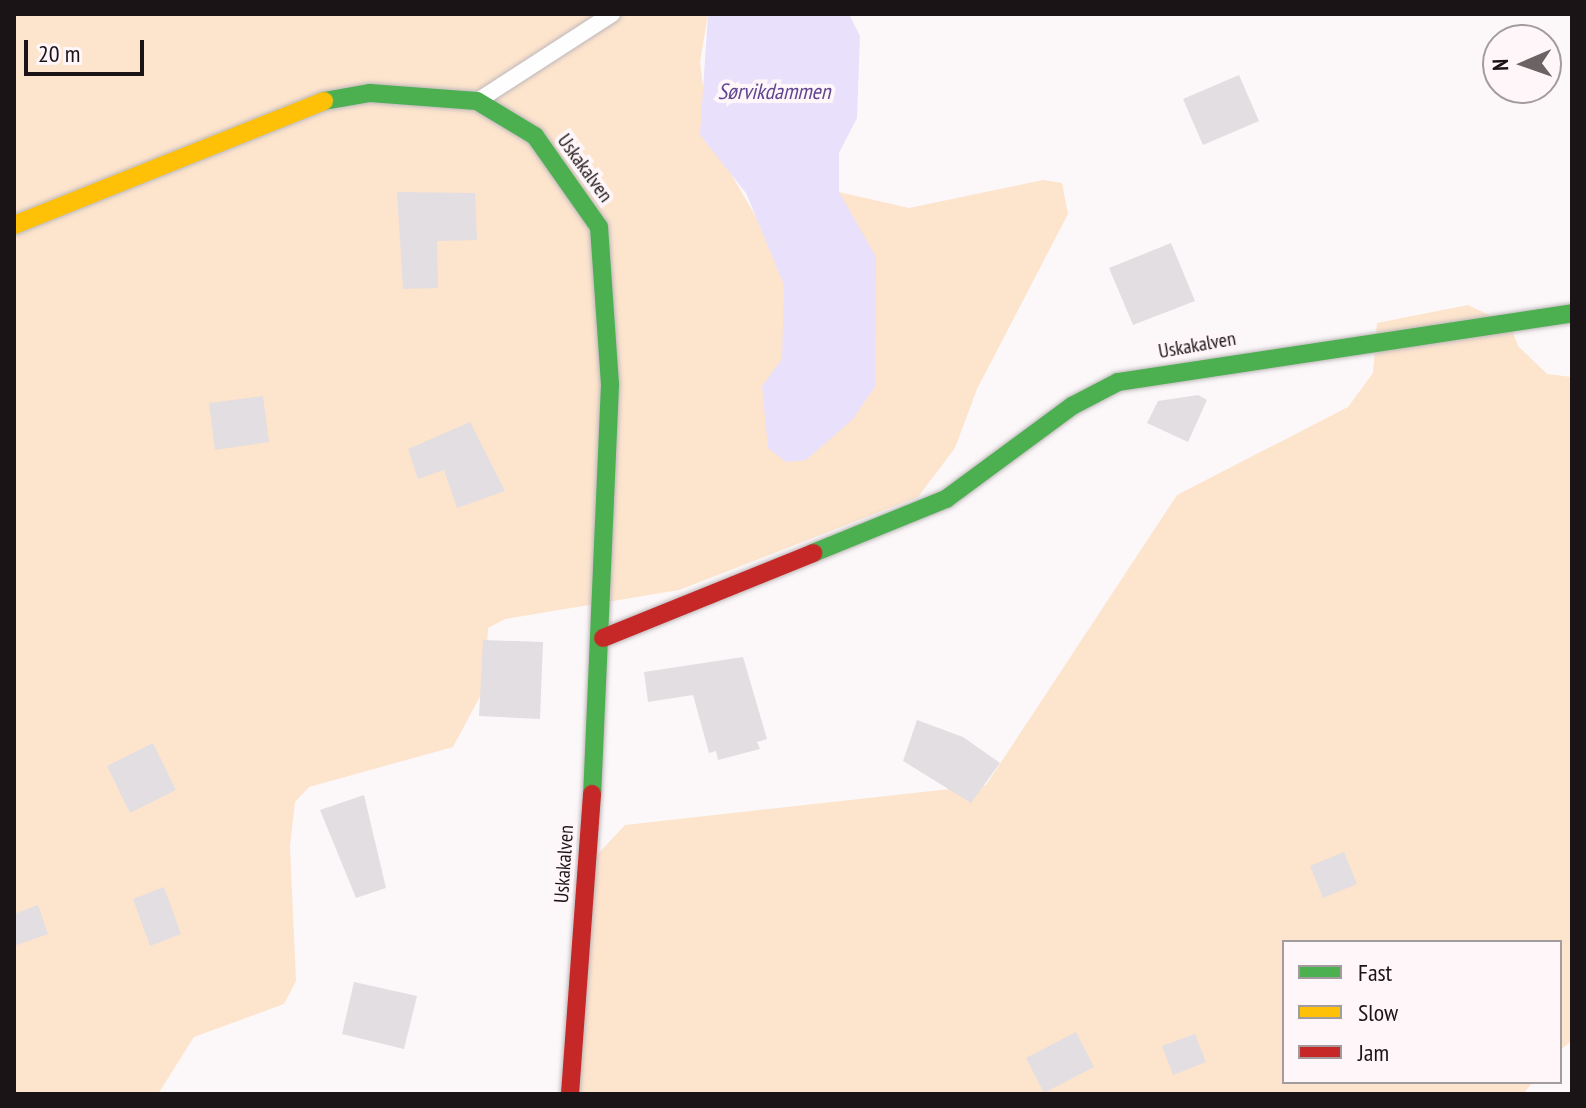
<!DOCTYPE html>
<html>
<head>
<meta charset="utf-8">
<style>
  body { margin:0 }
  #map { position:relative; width:1586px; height:1108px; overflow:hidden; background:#fcf8f9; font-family:"PT Sans Narrow",sans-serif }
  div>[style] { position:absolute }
  .green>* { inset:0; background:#fde4cd }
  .water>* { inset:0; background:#e9e0fc }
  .building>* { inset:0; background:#e3dee1 }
  .roads { filter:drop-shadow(0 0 2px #bdb7b9) drop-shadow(0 0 2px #bdb7b9) }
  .lane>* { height:16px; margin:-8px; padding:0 8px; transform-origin:8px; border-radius:8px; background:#fffefe }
  .fast>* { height:18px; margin:-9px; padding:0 9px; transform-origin:9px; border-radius:9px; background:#4caf50 }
  .slow>* { height:18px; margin:-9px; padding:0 9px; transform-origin:9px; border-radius:9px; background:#ffc107 }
  .jam>* { height:18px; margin:-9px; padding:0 9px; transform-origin:9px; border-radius:9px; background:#c62828 }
  span { translate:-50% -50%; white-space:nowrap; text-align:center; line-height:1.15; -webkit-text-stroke:8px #fef6f8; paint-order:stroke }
  .street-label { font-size:20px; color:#1b1416 }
  .water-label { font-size:22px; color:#614592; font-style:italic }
  .frame { position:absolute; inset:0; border:16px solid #1b1416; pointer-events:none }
  .legend { position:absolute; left:1282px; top:940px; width:280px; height:144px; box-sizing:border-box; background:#fef6f8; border:2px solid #a39c9e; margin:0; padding:10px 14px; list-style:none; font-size:24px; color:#1b1416 }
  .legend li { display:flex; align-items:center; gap:16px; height:40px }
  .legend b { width:40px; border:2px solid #a39c9e }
  .north { position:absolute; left:1482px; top:24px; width:80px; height:80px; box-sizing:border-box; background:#fef6f8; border:2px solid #a39c9e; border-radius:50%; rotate:268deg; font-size:22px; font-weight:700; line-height:32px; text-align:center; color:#1b1416 }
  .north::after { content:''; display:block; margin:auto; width:28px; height:36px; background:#6a6465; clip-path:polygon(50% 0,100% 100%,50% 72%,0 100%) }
  .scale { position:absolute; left:24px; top:40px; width:120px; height:36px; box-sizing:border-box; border:4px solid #1b1416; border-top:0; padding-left:10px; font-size:24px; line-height:28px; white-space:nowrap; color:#1b1416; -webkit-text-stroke:6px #fef6f8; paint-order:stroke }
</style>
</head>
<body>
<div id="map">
  <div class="green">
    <i style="clip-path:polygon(14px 14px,708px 14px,700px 62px,709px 136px,777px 253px,786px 290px,789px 351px,768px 448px,847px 231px,839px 192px,909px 208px,1043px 180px,1062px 183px,1068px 214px,977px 389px,955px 448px,918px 497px,679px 590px,505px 619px,488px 628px,484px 689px,453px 747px,309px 787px,295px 802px,290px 846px,296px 981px,284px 1004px,194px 1037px,158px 1094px,14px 1094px)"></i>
    <i style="clip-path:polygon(1468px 305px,1510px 325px,1518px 346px,1547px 374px,1572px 377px,1572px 1041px,1560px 1050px,1560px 942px,1284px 942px,1284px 1082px,1533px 1082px,1523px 1094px,565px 1094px,595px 857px,625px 825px,986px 785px,1177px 495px,1348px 407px,1373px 373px,1377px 323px)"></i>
  </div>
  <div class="water">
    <i style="clip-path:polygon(708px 14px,849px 14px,860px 36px,857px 118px,839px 153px,839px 192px,876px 257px,875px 387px,852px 420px,806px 460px,786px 462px,768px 448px,762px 386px,782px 359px,784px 285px,746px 193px,700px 135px)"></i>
  </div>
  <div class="building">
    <i style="clip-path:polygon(1239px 75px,1259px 121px,1203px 145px,1183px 99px)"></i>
    <i style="clip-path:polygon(397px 192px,475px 193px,477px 240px,437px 241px,438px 288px,403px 289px)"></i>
    <i style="clip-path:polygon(1171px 243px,1195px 301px,1133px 325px,1109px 268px)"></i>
    <i style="clip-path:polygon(1198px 395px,1207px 400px,1188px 442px,1147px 423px,1158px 401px)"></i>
    <i style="clip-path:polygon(263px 396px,269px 442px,215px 450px,209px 403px)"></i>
    <i style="clip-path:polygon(470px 422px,505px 491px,457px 508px,444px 470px,418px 479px,408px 449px)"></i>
    <i style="clip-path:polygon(483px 640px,543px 642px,540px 719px,479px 716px)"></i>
    <i style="clip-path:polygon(743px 657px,767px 739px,757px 742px,760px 749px,718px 760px,716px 751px,709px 753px,693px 695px,648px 702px,644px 672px)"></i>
    <i style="clip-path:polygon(917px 720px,963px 737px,1000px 763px,971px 803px,903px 761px)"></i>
    <i style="clip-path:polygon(153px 743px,176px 790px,130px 813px,107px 766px)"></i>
    <i style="clip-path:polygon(364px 795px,386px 888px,356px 898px,320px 810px)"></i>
    <i style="clip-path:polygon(1344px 852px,1357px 884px,1323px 898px,1310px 866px)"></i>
    <i style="clip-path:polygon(164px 887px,181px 934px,150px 946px,133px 899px)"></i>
    <i style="clip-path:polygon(38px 905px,48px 934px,14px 946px,14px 914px)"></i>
    <i style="clip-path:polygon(354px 982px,417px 996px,404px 1049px,342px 1034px)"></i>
    <i style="clip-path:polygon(1076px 1032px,1094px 1067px,1044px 1093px,1026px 1058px)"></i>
    <i style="clip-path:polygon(1195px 1034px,1206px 1062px,1173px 1075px,1162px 1046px)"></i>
  </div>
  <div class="roads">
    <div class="lane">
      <i style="left:482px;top:98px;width:155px;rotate:-32.9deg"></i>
    </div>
    <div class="fast">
      <i style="left:324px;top:101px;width:47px;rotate:-9.9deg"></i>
      <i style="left:370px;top:93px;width:107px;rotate:4.3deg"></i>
      <i style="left:477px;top:101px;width:68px;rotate:31.1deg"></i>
      <i style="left:535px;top:136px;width:111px;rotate:54.9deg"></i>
      <i style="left:599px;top:227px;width:158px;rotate:86deg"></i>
      <i style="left:610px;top:385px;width:409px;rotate:92.5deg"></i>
      <i style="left:813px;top:553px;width:144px;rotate:-22.1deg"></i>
      <i style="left:946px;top:499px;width:157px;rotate:-36.4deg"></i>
      <i style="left:1072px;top:406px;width:52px;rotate:-27.6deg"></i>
      <i style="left:1118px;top:382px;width:459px;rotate:-8.6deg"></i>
    </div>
    <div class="slow">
      <i style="left:14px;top:225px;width:334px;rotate:-21.8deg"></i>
    </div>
    <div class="jam">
      <i style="left:603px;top:638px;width:227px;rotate:-22deg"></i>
      <i style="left:570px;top:1094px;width:301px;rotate:-85.8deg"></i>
    </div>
  </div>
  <div class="street-label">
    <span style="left:585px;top:168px;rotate:54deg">Uskakalven</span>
    <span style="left:1197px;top:345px;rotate:-10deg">Uskakalven</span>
    <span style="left:564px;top:864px;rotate:-86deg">Uskakalven</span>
  </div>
  <div class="water-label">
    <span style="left:774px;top:92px">Sørvikdammen</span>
  </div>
  <div class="frame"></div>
  <ul class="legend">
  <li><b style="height:10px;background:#4caf50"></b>Fast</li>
  <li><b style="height:10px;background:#ffc107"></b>Slow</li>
  <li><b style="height:10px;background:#c62828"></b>Jam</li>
  </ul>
  <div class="north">N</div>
  <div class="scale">20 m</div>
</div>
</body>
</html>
